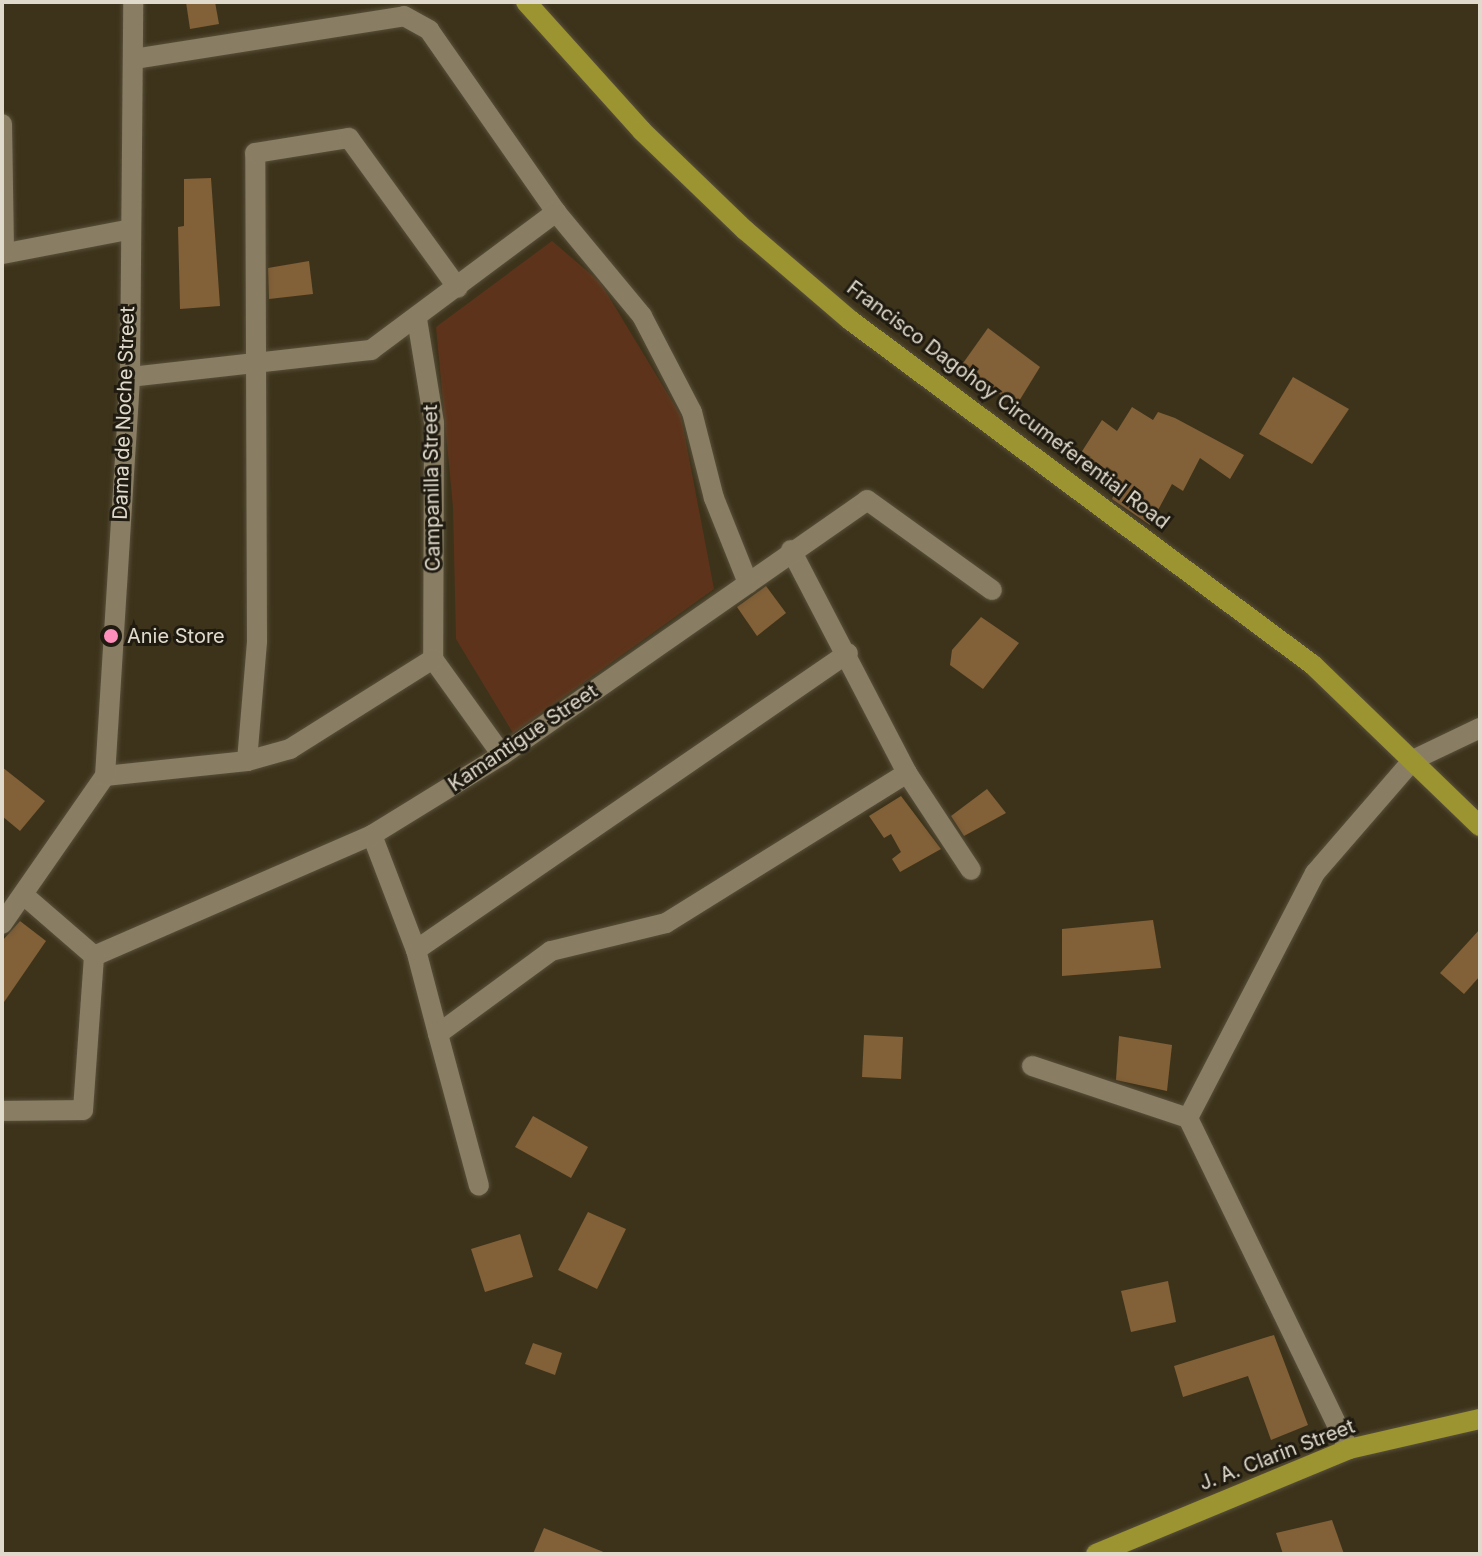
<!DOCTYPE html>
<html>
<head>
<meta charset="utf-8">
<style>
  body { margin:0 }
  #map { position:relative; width:1482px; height:1556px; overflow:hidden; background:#3d331b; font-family:Inter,sans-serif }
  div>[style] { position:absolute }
  .green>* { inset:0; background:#5d341b }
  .building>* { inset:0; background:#826038 }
  .roads { filter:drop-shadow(0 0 2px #59503b) drop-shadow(0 0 2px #59503b) }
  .minor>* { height:20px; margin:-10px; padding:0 10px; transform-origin:10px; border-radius:10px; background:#897e64 }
  .major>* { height:20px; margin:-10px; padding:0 10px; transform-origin:10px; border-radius:10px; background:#9c9430 }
  .dots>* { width:22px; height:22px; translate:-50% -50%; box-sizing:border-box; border:4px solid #201b11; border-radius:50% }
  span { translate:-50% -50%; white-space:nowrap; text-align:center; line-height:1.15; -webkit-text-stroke:6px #201b11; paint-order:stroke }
  .street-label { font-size:20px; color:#e0dacc }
  .poi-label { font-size:20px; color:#e0dacc }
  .left { translate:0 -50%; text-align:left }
  .frame { position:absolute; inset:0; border:4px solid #e0dacc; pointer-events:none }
</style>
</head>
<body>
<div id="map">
  <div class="green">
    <i style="clip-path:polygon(552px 241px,600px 282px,681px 416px,714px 589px,513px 733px,456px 639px,453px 507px,436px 327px)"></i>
  </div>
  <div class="building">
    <i style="clip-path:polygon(186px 2px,215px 2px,219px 24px,190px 29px)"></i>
    <i style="clip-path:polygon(211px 178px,220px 306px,180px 309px,178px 227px,184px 226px,184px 179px)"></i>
    <i style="clip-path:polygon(309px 261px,313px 294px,269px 299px,268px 268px)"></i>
    <i style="clip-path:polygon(988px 328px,1040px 367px,1016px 406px,961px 366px)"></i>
    <i style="clip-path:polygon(1293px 377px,1349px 409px,1312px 464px,1259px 434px)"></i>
    <i style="clip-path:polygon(1132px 407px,1153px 420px,1158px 412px,1175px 418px,1244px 455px,1230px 479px,1200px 458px,1183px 491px,1172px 484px,1150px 525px,1112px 499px,1117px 487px,1098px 475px,1100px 466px,1079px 456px,1102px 420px,1117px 431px)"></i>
    <i style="clip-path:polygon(766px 586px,786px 613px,757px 636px,737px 607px)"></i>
    <i style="clip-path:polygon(981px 617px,1019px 643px,983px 689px,950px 665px,952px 650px)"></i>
    <i style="clip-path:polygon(2px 767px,45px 801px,20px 831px,2px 816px)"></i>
    <i style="clip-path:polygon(987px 789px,1006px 813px,964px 836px,951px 816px)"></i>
    <i style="clip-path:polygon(901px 796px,941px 849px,900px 872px,892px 859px,901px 852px,891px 834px,884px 838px,869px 816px)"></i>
    <i style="clip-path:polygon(1153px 920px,1161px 968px,1062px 976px,1062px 929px)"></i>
    <i style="clip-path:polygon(20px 921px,46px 941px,2px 1005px,2px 941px)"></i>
    <i style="clip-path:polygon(1480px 929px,1480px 976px,1464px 994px,1440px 973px)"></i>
    <i style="clip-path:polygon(864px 1035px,903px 1037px,901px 1079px,862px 1077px)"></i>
    <i style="clip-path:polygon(1119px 1036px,1172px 1045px,1167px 1091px,1116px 1080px)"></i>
    <i style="clip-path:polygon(533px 1116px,588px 1147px,571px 1178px,515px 1147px)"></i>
    <i style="clip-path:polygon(588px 1212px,626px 1229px,597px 1289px,558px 1270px)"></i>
    <i style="clip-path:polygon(520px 1234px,533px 1277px,485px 1292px,471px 1249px)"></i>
    <i style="clip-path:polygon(1168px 1281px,1176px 1322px,1131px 1332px,1121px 1291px)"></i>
    <i style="clip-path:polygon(1274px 1335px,1308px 1425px,1271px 1440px,1248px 1376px,1183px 1397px,1174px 1366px)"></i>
    <i style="clip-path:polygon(533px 1343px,562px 1353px,555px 1375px,525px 1364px)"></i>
    <i style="clip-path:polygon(1332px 1520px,1344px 1554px,1283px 1554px,1276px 1533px)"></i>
    <i style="clip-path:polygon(544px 1528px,606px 1553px,606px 1554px,533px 1554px)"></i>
  </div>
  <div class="roads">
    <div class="minor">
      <i style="left:134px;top:59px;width:273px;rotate:-9deg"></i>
      <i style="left:404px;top:16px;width:29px;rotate:29deg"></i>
      <i style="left:429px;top:30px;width:222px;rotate:55.1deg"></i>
      <i style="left:556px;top:212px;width:135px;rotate:50.4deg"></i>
      <i style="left:642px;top:316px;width:108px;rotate:62.5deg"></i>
      <i style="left:692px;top:412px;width:89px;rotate:75.7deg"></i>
      <i style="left:714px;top:498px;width:92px;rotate:68.2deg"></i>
      <i style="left:2px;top:124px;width:129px;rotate:89.1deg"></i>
      <i style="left:2px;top:254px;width:127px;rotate:-10.9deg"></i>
      <i style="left:417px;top:319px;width:105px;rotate:80.7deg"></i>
      <i style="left:434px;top:423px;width:236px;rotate:90.2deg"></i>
      <i style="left:130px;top:377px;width:243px;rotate:-6.4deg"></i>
      <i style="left:371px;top:350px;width:231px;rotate:-36.7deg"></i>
      <i style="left:791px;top:550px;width:251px;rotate:62.5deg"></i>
      <i style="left:907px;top:773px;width:116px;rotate:56.6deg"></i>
      <i style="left:433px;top:659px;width:118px;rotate:54.3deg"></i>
      <i style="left:247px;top:761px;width:120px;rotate:-85.2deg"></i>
      <i style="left:257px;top:641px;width:488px;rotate:-90.2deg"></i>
      <i style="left:255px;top:153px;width:95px;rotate:-9.1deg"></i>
      <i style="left:349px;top:138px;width:185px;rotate:54deg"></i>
      <i style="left:105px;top:776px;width:143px;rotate:-6deg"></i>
      <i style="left:247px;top:761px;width:45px;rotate:-15.6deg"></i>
      <i style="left:290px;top:749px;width:169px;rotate:-32.2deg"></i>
      <i style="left:372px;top:835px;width:123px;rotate:69.1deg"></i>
      <i style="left:416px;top:950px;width:87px;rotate:75.3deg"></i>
      <i style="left:438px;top:1034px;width:140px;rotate:-36.3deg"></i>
      <i style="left:551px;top:951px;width:118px;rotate:-13.7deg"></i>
      <i style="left:666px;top:923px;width:284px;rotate:-31.9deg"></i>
      <i style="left:26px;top:897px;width:90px;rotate:40.9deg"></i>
      <i style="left:2px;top:924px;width:180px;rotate:-55.2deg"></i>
      <i style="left:105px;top:776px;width:400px;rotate:-86.4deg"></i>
      <i style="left:130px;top:377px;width:375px;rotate:-89.5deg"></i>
      <i style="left:416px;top:950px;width:524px;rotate:-34.51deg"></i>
      <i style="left:94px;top:956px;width:303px;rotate:-23.5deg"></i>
      <i style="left:372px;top:835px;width:153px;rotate:-31.6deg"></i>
      <i style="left:502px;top:755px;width:445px;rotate:-34.9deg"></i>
      <i style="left:867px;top:500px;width:154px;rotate:35.8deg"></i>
      <i style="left:438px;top:1034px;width:157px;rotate:74.9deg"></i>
      <i style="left:1032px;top:1066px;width:164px;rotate:18.4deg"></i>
      <i style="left:1188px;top:1118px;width:276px;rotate:-62.6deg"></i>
      <i style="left:1315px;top:873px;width:150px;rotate:-49.1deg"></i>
      <i style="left:1413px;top:760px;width:74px;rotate:-25.5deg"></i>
      <i style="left:2px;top:1111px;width:81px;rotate:-0.7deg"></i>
      <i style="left:83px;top:1110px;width:154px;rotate:-85.9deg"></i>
      <i style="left:1188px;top:1118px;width:368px;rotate:64.1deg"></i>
    </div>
    <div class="major">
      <i style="left:526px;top:2px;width:173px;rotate:48deg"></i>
      <i style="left:642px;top:131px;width:143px;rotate:43.9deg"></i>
      <i style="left:745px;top:230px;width:138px;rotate:40.6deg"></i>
      <i style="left:850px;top:320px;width:577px;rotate:36.69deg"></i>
      <i style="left:1313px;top:665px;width:232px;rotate:44deg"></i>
      <i style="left:1096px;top:1554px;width:274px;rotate:-22.5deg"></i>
      <i style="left:1349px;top:1449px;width:134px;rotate:-12.9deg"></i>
    </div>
  </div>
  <div class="dots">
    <i style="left:111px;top:636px;background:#fe8ebb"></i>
  </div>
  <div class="street-label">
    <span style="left:1008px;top:405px;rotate:37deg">Francisco Dagohoy Circumeferential Road</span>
    <span style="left:124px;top:413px;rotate:-88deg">Dama de Noche Street</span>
    <span style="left:432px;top:488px;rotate:-91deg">Campanilla Street</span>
    <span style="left:523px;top:738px;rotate:-34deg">Kamantigue Street</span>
    <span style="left:1277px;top:1455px;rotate:-21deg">J. A. Clarin Street</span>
  </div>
  <div class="poi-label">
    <span class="left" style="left:127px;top:636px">Anie Store</span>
  </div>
  <div class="frame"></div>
</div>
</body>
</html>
